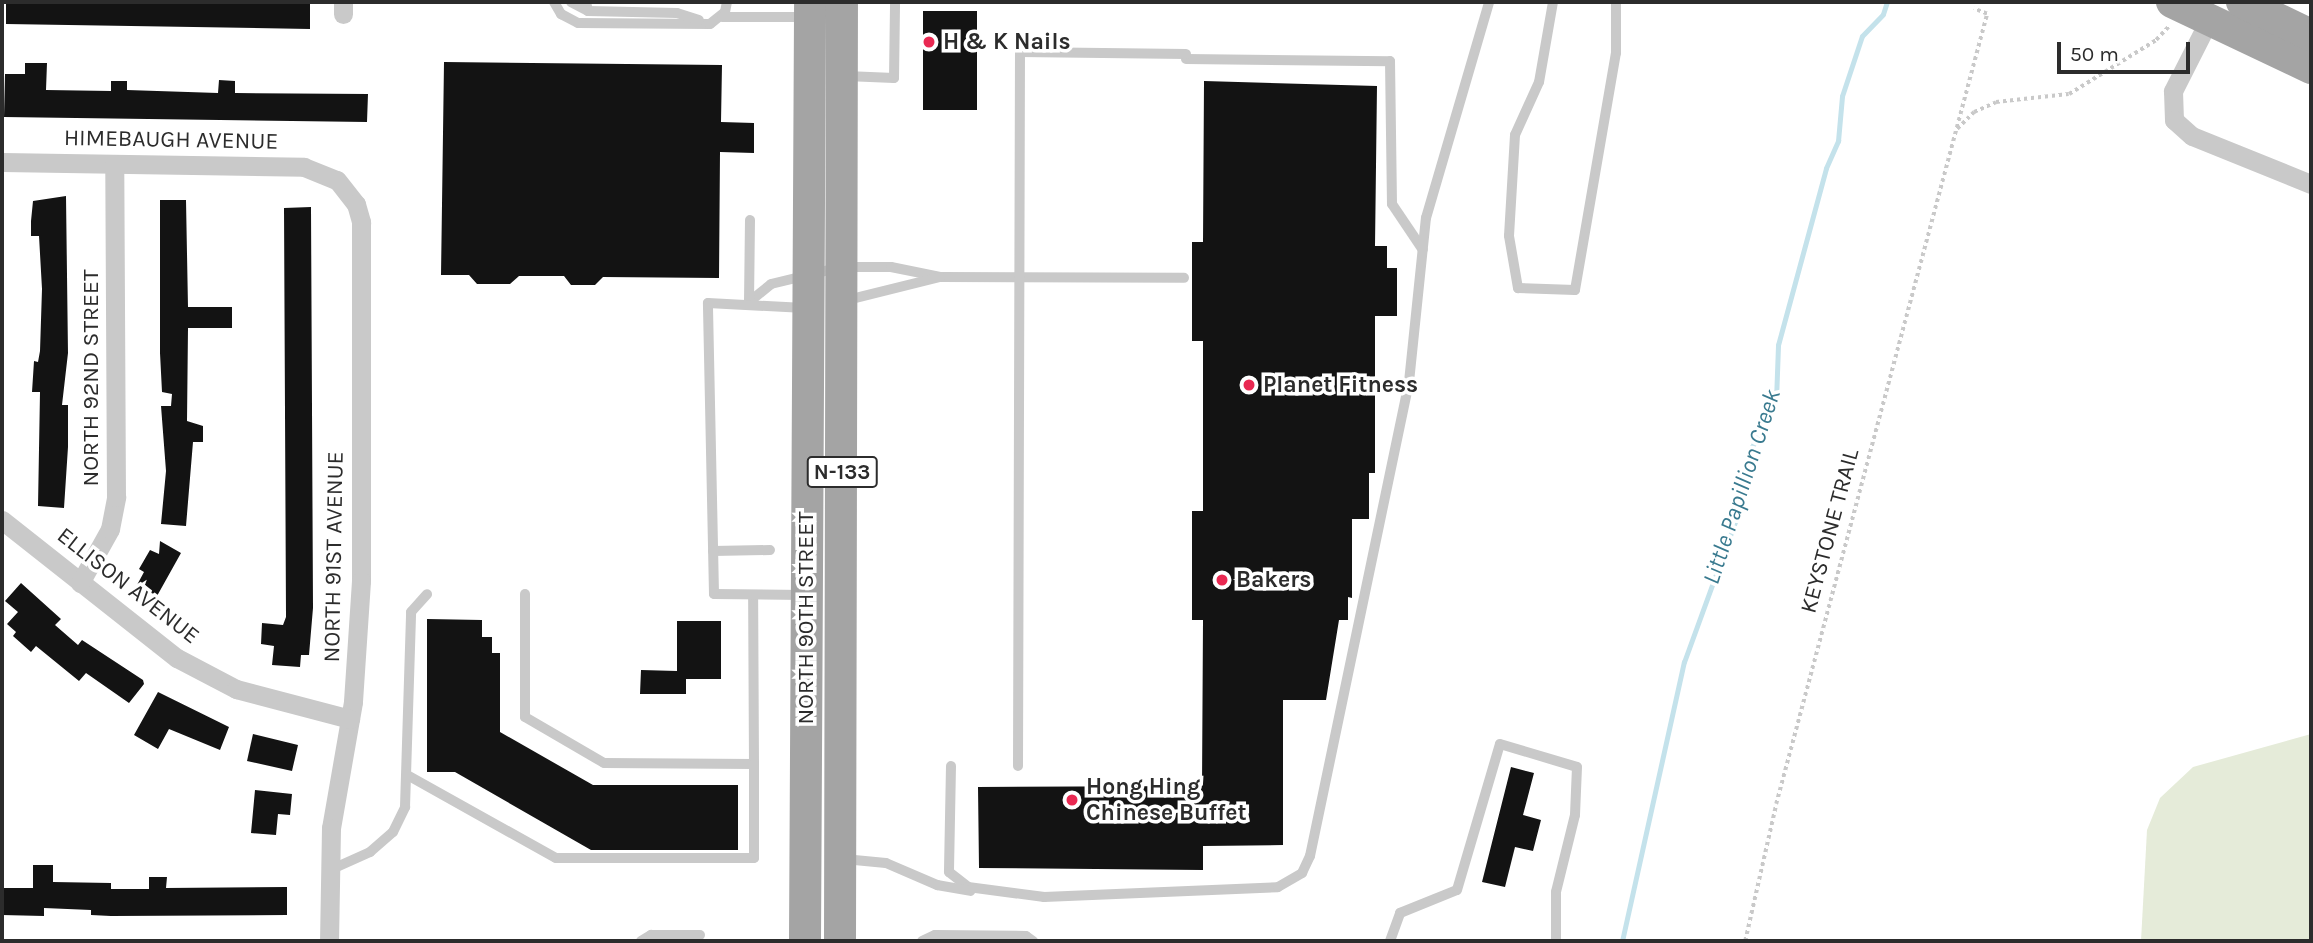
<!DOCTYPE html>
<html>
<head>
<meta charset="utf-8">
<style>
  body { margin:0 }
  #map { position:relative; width:2313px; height:943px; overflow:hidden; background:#fff; font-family:Karla,sans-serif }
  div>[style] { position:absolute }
  .green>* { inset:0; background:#e5ebd9 }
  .stream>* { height:5px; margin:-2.5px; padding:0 2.5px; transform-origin:2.5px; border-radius:2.5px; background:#c4e2eb }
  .building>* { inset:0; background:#131313 }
  .path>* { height:3.5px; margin-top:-1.75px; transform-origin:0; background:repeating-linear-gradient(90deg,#c9c9c9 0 3.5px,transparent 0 7px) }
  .lane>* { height:10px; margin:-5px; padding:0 5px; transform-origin:5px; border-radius:5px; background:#c9c9c9 }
  .street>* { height:19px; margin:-9.5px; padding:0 9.5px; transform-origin:9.5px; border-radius:9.5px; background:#c9c9c9 }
  .primary>* { height:32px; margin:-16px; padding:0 16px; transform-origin:16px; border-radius:16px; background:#a4a4a4 }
  .dots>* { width:19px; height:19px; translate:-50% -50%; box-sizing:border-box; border:4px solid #fff; border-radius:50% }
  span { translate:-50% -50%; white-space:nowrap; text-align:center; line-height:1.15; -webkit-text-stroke:7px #fff; paint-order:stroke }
  .shield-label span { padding:2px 5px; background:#fff; border:2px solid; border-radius:5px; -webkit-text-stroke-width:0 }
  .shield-label { font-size:21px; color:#2c2c2c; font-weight:700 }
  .poi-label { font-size:23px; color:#2c2c2c; font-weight:700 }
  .left { translate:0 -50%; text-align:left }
  .street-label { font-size:23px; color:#2c2c2c }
  .water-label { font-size:24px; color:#397a8f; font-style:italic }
  .frame { position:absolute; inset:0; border:4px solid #2c2c2c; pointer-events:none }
  .scale { position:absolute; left:2057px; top:42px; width:133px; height:32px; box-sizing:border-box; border:4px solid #2c2c2c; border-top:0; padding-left:9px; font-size:21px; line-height:24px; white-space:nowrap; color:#2c2c2c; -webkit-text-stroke:5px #fff; paint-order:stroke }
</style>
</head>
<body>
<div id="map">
  <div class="green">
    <i style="clip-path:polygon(2311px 734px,2311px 941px,2141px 941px,2147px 830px,2160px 798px,2193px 767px)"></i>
  </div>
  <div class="stream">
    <i style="left:1622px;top:941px;width:286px;rotate:-77.5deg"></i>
    <i style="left:1684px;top:662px;width:169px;rotate:-70deg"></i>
    <i style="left:1742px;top:503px;width:57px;rotate:-79.9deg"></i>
    <i style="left:1752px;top:447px;width:53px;rotate:-62.9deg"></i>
    <i style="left:1776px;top:400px;width:55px;rotate:-87.9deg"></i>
    <i style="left:1778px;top:345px;width:183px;rotate:-74.8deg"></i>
    <i style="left:1826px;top:168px;width:30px;rotate:-66deg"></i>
    <i style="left:1838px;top:141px;width:45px;rotate:-84.9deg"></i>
    <i style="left:1842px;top:96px;width:63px;rotate:-71.6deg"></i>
    <i style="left:1862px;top:36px;width:30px;rotate:-46deg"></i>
    <i style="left:1883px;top:14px;width:13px;rotate:-72deg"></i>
  </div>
  <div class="building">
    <i style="clip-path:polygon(6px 2px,310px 2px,310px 29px,6px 24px)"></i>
    <i style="clip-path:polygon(923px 11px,977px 11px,977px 110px,923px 110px)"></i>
    <i style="clip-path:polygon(444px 62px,722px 65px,721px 122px,754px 123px,754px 153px,720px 152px,719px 278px,603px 277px,595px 285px,571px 285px,564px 276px,519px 276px,510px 284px,477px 284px,469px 275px,441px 275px)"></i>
    <i style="clip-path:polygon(25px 63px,47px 63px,46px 90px,111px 91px,111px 81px,127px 81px,127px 90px,218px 93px,219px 80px,235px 81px,235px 93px,368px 94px,367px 122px,4px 117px,5px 74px,25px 74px)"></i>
    <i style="clip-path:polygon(1204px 81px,1377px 86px,1375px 246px,1387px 246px,1387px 268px,1397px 268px,1397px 316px,1375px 316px,1375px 473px,1369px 473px,1369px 519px,1352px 519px,1352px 598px,1348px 597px,1348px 620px,1339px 620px,1326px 700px,1283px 700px,1283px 845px,1203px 846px,1203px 870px,979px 868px,978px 787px,1202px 786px,1203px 620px,1192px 620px,1192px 511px,1203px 511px,1203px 341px,1192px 341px,1192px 242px,1203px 242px)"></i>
    <i style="clip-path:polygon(66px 196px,68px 353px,62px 405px,68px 405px,68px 447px,64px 508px,38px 506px,40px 392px,32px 392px,34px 361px,38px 362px,40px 351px,42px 289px,39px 236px,31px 236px,31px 221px,33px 201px)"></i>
    <i style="clip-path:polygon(160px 200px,186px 200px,188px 307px,232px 307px,232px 328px,188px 328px,187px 421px,203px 426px,203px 442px,193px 442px,186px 526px,161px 524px,166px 471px,161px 406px,171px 406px,172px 394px,162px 392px,160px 353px)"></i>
    <i style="clip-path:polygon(311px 207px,313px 608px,309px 655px,301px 655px,300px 667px,272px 665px,274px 646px,261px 644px,262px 623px,283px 625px,286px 617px,284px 208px)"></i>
    <i style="clip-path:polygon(160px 541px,181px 553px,157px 596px,137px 585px,144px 572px,139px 569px,150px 550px,159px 554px)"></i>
    <i style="clip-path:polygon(21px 583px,61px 619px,55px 625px,78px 645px,82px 640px,143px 680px,144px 684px,129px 703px,86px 673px,79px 681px,36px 646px,31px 652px,13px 636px,16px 632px,7px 624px,18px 612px,5px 601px)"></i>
    <i style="clip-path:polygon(427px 619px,482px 620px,482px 637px,492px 637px,492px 653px,500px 653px,500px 732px,593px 785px,738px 785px,738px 850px,591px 850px,455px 772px,427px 772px)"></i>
    <i style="clip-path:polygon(677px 621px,721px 621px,721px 679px,686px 679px,686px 694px,640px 694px,641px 670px,677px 671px)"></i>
    <i style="clip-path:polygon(158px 692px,229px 727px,220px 750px,169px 729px,158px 749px,134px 735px)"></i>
    <i style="clip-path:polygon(253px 734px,298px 745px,292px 771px,247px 761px)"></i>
    <i style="clip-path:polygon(1511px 767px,1534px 773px,1523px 815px,1541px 820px,1533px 851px,1515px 847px,1505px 887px,1482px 882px)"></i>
    <i style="clip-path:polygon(255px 790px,292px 794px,290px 815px,278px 814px,276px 835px,251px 833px)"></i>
    <i style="clip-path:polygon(33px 865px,53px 865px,53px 882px,111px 883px,111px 889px,149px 889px,149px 877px,167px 877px,166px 888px,287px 887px,287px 915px,111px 916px,91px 915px,91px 910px,44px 908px,44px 916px,2px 915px,3px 888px,33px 888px)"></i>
  </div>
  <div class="path">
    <i style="left:1957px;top:129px;width:24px;rotate:-45deg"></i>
    <i style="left:1974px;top:112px;width:24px;rotate:-24deg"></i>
    <i style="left:1996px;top:102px;width:73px;rotate:-6.3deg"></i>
    <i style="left:2069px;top:94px;width:102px;rotate:-31.8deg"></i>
    <i style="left:2156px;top:40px;width:19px;rotate:-47deg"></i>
    <i style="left:1745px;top:941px;width:140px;rotate:-77.2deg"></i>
    <i style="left:1776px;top:804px;width:818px;rotate:-75.05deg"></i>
    <i style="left:1987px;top:14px;width:14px;rotate:-159deg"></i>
  </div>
  <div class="lane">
    <i style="left:554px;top:2px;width:14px;rotate:60deg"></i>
    <i style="left:561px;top:14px;width:19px;rotate:28deg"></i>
    <i style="left:578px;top:23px;width:132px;rotate:0.4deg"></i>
    <i style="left:710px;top:24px;width:19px;rotate:-39deg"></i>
    <i style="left:725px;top:12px;width:10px;rotate:-79deg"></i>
    <i style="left:571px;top:2px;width:19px;rotate:28deg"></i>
    <i style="left:586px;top:2px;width:9px;rotate:77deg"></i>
    <i style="left:588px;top:11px;width:89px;rotate:1.3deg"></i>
    <i style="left:677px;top:13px;width:23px;rotate:18deg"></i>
    <i style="left:1553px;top:2px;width:81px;rotate:99.9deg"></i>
    <i style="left:1539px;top:82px;width:58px;rotate:114.4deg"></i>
    <i style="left:1515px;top:135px;width:101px;rotate:93.4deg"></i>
    <i style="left:1509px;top:236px;width:53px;rotate:80.2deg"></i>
    <i style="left:1518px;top:288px;width:57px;rotate:2deg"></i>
    <i style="left:1575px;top:290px;width:241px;rotate:-80.2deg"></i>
    <i style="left:1616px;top:53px;width:51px;rotate:-90deg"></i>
    <i style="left:722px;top:17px;width:83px"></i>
    <i style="left:1186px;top:59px;width:204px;rotate:0.6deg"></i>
    <i style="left:1390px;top:61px;width:143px;rotate:89.2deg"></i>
    <i style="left:1392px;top:204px;width:55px;rotate:56deg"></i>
    <i style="left:846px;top:76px;width:48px;rotate:2.4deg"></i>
    <i style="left:894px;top:78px;width:76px;rotate:-89.2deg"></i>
    <i style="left:940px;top:277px;width:244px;rotate:0.2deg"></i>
    <i style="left:749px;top:302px;width:28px;rotate:-39deg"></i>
    <i style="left:771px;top:284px;width:73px;rotate:-13.5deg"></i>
    <i style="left:842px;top:267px;width:49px"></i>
    <i style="left:891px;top:267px;width:50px;rotate:11.5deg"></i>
    <i style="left:940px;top:277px;width:96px;rotate:166.1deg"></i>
    <i style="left:749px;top:302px;width:82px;rotate:-89.3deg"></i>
    <i style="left:713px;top:551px;width:57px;rotate:-1deg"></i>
    <i style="left:525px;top:594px;width:123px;rotate:90deg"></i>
    <i style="left:525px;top:717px;width:91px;rotate:30.2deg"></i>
    <i style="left:604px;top:763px;width:150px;rotate:0.4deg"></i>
    <i style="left:754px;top:764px;width:169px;rotate:-90.3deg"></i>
    <i style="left:804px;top:595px;width:90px;rotate:-179.4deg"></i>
    <i style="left:714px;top:594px;width:291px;rotate:-91.2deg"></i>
    <i style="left:708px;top:303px;width:97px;rotate:3deg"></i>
    <i style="left:951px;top:766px;width:106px;rotate:91.1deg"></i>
    <i style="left:949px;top:872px;width:24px;rotate:38deg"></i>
    <i style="left:968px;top:887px;width:77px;rotate:7.5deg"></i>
    <i style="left:1044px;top:897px;width:234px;rotate:-2.4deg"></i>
    <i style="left:1278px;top:887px;width:28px;rotate:-30deg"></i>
    <i style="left:1302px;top:873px;width:19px;rotate:-65deg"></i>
    <i style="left:1310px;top:856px;width:484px;rotate:-78.2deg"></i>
    <i style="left:1409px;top:382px;width:165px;rotate:-84.1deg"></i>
    <i style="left:1426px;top:218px;width:225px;rotate:-73.7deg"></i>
    <i style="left:1018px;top:766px;width:714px;rotate:-89.84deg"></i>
    <i style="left:1020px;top:52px;width:166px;rotate:0.7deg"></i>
    <i style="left:409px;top:776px;width:168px;rotate:29.2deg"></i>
    <i style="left:556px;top:858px;width:198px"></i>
    <i style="left:754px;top:858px;width:94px;rotate:-90deg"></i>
    <i style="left:844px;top:859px;width:42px;rotate:5.4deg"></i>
    <i style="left:886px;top:863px;width:56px;rotate:23.3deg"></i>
    <i style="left:937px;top:885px;width:34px;rotate:10deg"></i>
    <i style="left:330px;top:870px;width:44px;rotate:-24.2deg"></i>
    <i style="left:370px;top:852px;width:30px;rotate:-41deg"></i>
    <i style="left:393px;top:832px;width:28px;rotate:-64deg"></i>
    <i style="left:405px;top:807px;width:195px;rotate:-88.2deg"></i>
    <i style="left:411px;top:612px;width:24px;rotate:-48deg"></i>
    <i style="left:641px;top:941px;width:12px;rotate:-31deg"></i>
    <i style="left:651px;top:935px;width:49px"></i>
    <i style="left:922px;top:941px;width:14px;rotate:-25deg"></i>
    <i style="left:935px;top:935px;width:91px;rotate:0.6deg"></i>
    <i style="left:1026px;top:936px;width:9px;rotate:36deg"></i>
    <i style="left:1390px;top:941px;width:30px;rotate:-70deg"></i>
    <i style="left:1400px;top:913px;width:61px;rotate:-22deg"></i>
    <i style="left:1457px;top:890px;width:152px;rotate:-73.6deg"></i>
    <i style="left:1500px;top:744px;width:80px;rotate:16.6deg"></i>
    <i style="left:1577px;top:767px;width:48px;rotate:92.4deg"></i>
    <i style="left:1575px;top:815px;width:79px;rotate:103.9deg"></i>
    <i style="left:1556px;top:892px;width:49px;rotate:90deg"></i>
  </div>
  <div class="street">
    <i style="left:343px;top:14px;width:12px;rotate:-90deg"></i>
    <i style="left:2209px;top:20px;width:80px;rotate:116.9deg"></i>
    <i style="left:2173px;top:91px;width:29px;rotate:88deg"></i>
    <i style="left:2174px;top:120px;width:24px;rotate:42deg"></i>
    <i style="left:2192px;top:136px;width:128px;rotate:22deg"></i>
    <i style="left:2px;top:162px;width:302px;rotate:0.9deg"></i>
    <i style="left:304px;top:167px;width:35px;rotate:22deg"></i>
    <i style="left:337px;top:180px;width:31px;rotate:52deg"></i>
    <i style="left:356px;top:204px;width:19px;rotate:74deg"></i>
    <i style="left:361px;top:222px;width:359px;rotate:90deg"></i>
    <i style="left:361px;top:581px;width:121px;rotate:93.8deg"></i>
    <i style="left:353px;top:702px;width:128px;rotate:99.9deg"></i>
    <i style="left:331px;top:828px;width:113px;rotate:91deg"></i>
    <i style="left:2px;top:520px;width:223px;rotate:38.3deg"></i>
    <i style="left:177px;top:658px;width:67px;rotate:27.7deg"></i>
    <i style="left:236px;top:689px;width:118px;rotate:14.7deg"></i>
    <i style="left:80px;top:583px;width:62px;rotate:-60.9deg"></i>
    <i style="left:110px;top:529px;width:33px;rotate:-79deg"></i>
    <i style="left:116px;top:497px;width:333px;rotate:-90.3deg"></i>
  </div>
  <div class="primary">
    <i style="left:2172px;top:2px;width:154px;rotate:25.4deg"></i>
    <i style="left:2242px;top:2px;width:76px;rotate:25.6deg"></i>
    <i style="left:805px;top:941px;width:939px;rotate:-89.69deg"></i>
    <i style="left:840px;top:941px;width:939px;rotate:-89.88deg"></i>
  </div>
  <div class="dots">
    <i style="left:929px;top:42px;background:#e92952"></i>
    <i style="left:1249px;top:385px;background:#e92952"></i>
    <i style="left:1222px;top:580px;background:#e92952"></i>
    <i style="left:1072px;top:800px;background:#e92952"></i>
  </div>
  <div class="shield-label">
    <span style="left:842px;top:472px">N-133</span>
  </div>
  <div class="poi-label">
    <span class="left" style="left:943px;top:42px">H &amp; K Nails</span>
    <span class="left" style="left:1263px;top:385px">Planet Fitness</span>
    <span class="left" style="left:1236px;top:580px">Bakers</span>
    <span class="left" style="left:1086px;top:800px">Hong Hing<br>Chinese Buffet</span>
  </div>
  <div class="street-label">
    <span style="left:171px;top:140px;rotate:1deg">HIMEBAUGH AVENUE</span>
    <span style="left:91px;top:378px;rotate:-90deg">NORTH 92ND STREET</span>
    <span style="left:1830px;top:531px;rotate:-75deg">KEYSTONE TRAIL</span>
    <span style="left:334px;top:557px;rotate:-89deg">NORTH 91ST AVENUE</span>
    <span style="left:128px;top:586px;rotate:38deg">ELLISON AVENUE</span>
    <span style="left:806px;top:618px;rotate:-90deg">NORTH 90TH STREET</span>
  </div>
  <div class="water-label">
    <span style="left:1742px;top:487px;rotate:-72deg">Little Papillion Creek</span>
  </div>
  <div class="frame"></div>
  <div class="scale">50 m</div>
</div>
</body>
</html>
